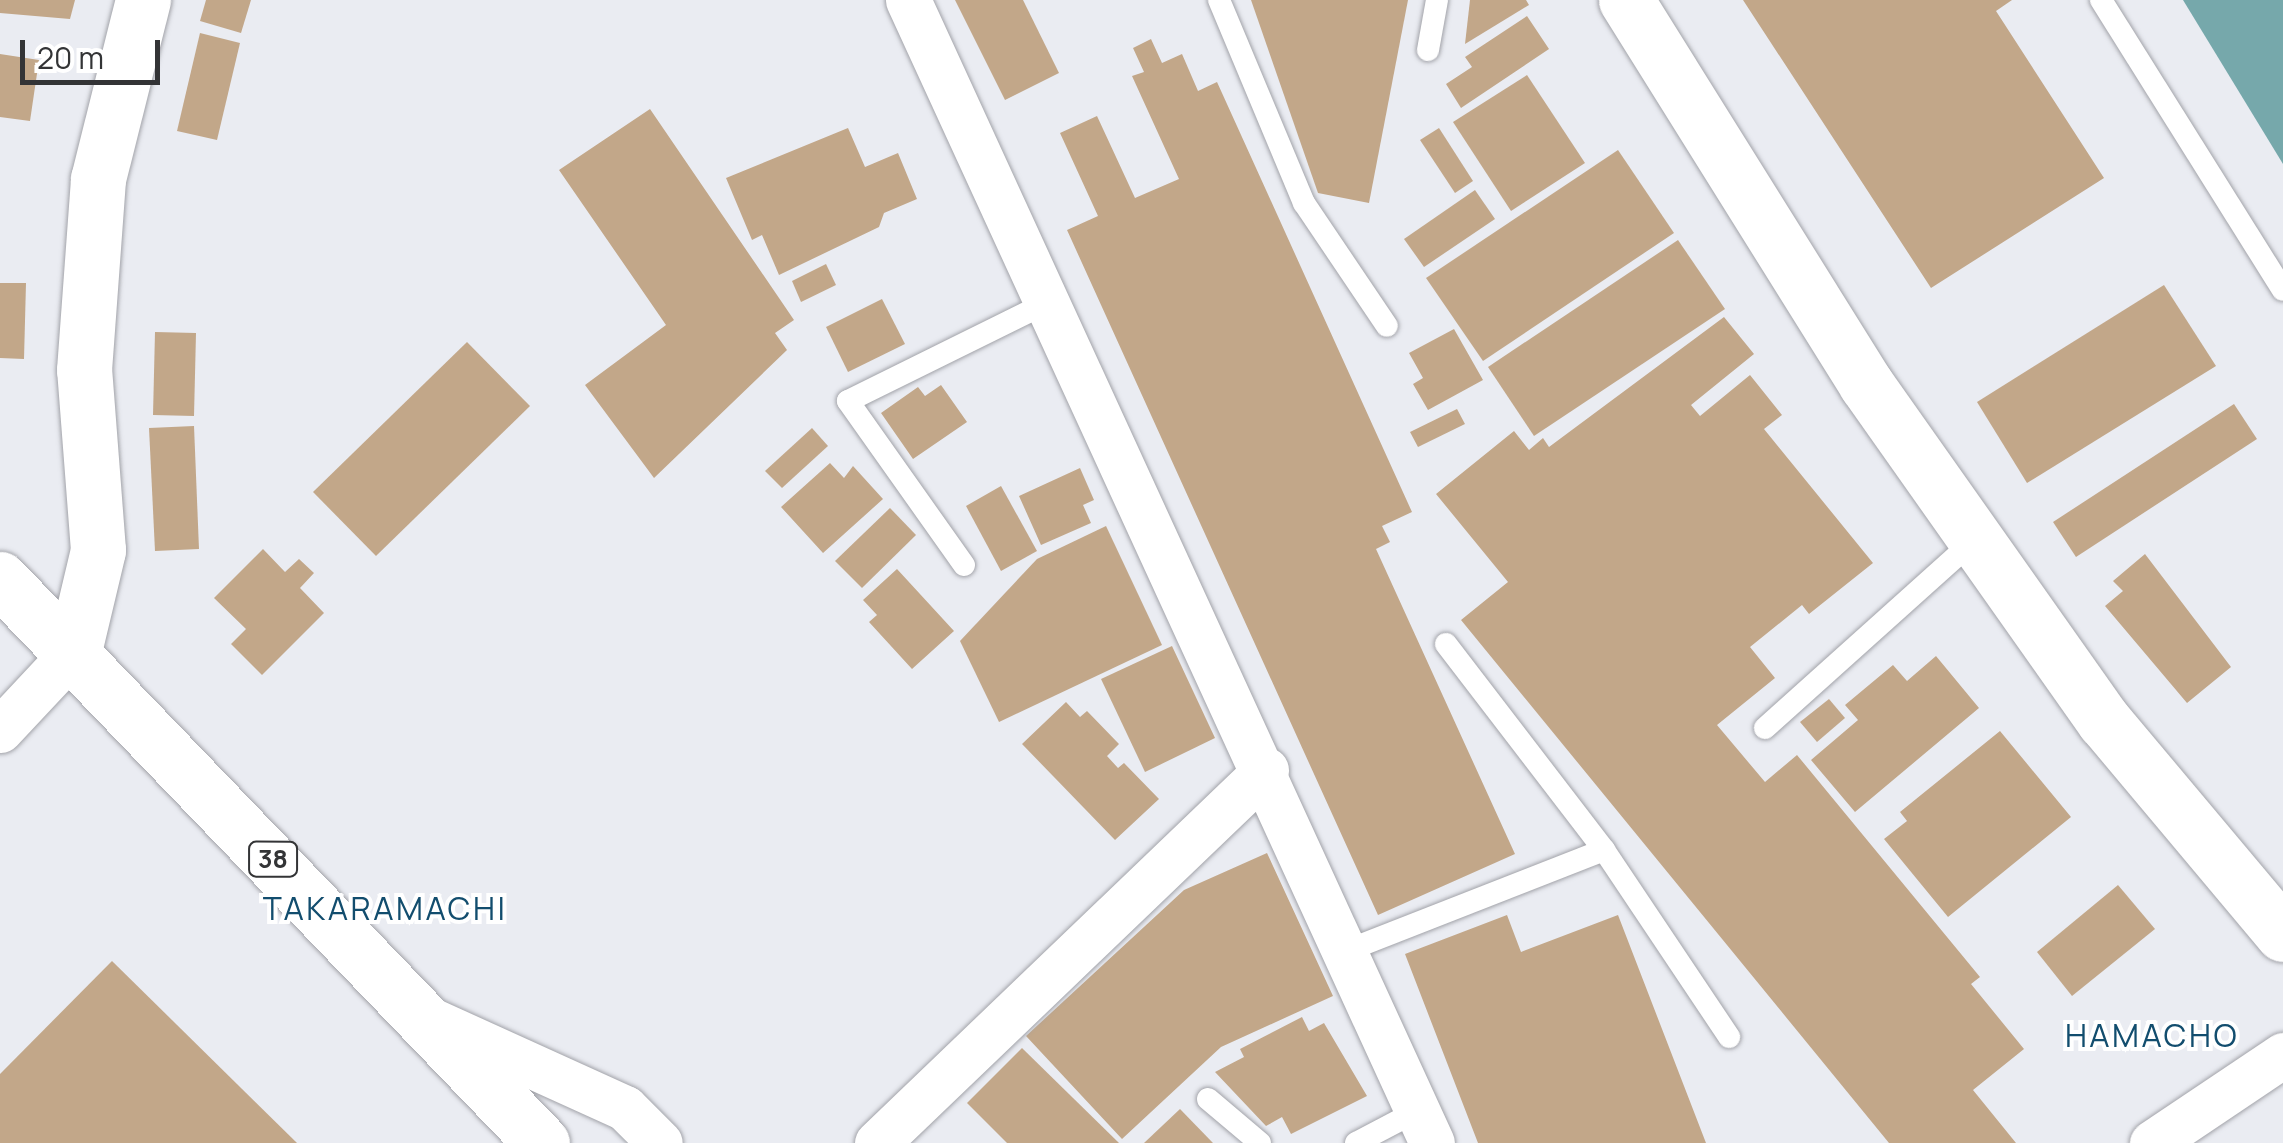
<!DOCTYPE html>
<html>
<head>
<meta charset="utf-8">
<style>
  body { margin:0 }
  #map { position:relative; width:2283px; height:1143px; overflow:hidden; background:#eaecf2; font-family:Manrope,sans-serif }
  div>[style] { position:absolute }
  .water>* { inset:0; background:#76a8ab }
  .building>* { inset:0; background:#c2a789 }
  .roads { filter:drop-shadow(0 0 2px #a2a3a9) drop-shadow(0 0 2px #a2a3a9) }
  .service>* { height:22px; margin:-11px; padding:0 11px; transform-origin:11px; border-radius:11px; background:#fff }
  .minor>* { height:45px; margin:-22.5px; padding:0 22.5px; transform-origin:22.5px; border-radius:22.5px; background:#fff }
  .tertiary>* { height:55px; margin:-27.5px; padding:0 27.5px; transform-origin:27.5px; border-radius:27.5px; background:#fff }
  .trunk>* { height:55px; margin:-27.5px; padding:0 27.5px; transform-origin:27.5px; border-radius:27.5px; background:#fff }
  span { translate:-50% -50%; white-space:nowrap; text-align:center; line-height:1.15; -webkit-text-stroke:8px #fff; paint-order:stroke }
  .shield-label span { padding:2px 8px; background:#fff; border:2px solid; border-radius:8px; -webkit-text-stroke-width:0 }
  .shield-label { font-size:25px; color:#333436; font-weight:700 }
  .quarter-label { font-size:32px; color:#124d6e; letter-spacing:2.5px }
  .scale { position:absolute; left:20px; top:40px; width:140px; height:45px; box-sizing:border-box; border:5px solid #333436; border-top:0; padding-left:12px; font-size:30px; line-height:35px; white-space:nowrap; color:#333436; -webkit-text-stroke:8px #fff; paint-order:stroke }
</style>
</head>
<body>
<div id="map">
  <div class="water">
    <i style="clip-path:polygon(2183px 0,2283px 0,2283px 164px)"></i>
  </div>
  <div class="building">
    <i style="clip-path:polygon(0 0,75px 0,70px 19px,0 13px)"></i>
    <i style="clip-path:polygon(206px 0,251px 0,241px 33px,200px 21px)"></i>
    <i style="clip-path:polygon(955px 0,1023px 0,1059px 73px,1005px 100px)"></i>
    <i style="clip-path:polygon(1251px 0,1408px 0,1369px 203px,1318px 193px)"></i>
    <i style="clip-path:polygon(1470px 0,1526px 0,1529px 5px,1465px 44px)"></i>
    <i style="clip-path:polygon(1743px 0,2012px 0,1996px 11px,2104px 178px,1931px 288px)"></i>
    <i style="clip-path:polygon(1527px 16px,1549px 49px,1461px 108px,1446px 84px,1472px 67px,1465px 57px)"></i>
    <i style="clip-path:polygon(200px 33px,240px 43px,217px 140px,177px 131px)"></i>
    <i style="clip-path:polygon(1151px 39px,1162px 63px,1182px 54px,1198px 91px,1217px 82px,1412px 512px,1382px 526px,1390px 542px,1376px 549px,1515px 854px,1378px 915px,1067px 230px,1098px 216px,1060px 133px,1097px 116px,1135px 198px,1179px 179px,1132px 76px,1144px 72px,1133px 48px)"></i>
    <i style="clip-path:polygon(0 54px,39px 60px,30px 121px,0 117px)"></i>
    <i style="clip-path:polygon(1527px 75px,1585px 163px,1511px 211px,1453px 122px)"></i>
    <i style="clip-path:polygon(650px 109px,794px 320px,775px 333px,787px 350px,654px 478px,585px 385px,666px 325px,559px 170px)"></i>
    <i style="clip-path:polygon(848px 128px,865px 167px,898px 153px,917px 199px,884px 213px,879px 227px,779px 275px,762px 235px,752px 240px,726px 178px)"></i>
    <i style="clip-path:polygon(1439px 128px,1473px 181px,1455px 193px,1420px 140px)"></i>
    <i style="clip-path:polygon(1618px 150px,1674px 233px,1483px 361px,1426px 278px)"></i>
    <i style="clip-path:polygon(1475px 190px,1495px 219px,1424px 267px,1404px 239px)"></i>
    <i style="clip-path:polygon(1678px 240px,1725px 309px,1534px 436px,1488px 367px)"></i>
    <i style="clip-path:polygon(826px 264px,836px 285px,801px 302px,792px 281px)"></i>
    <i style="clip-path:polygon(0 283px,26px 283px,24px 359px,0 358px)"></i>
    <i style="clip-path:polygon(2164px 285px,2216px 366px,2027px 483px,1977px 402px)"></i>
    <i style="clip-path:polygon(882px 299px,905px 344px,848px 372px,826px 327px)"></i>
    <i style="clip-path:polygon(1724px 317px,1754px 354px,1691px 405px,1700px 416px,1750px 375px,1782px 415px,1764px 429px,1873px 563px,1809px 614px,1802px 605px,1750px 647px,1775px 678px,1717px 725px,1765px 782px,1797px 755px,1980px 977px,1971px 984px,2024px 1049px,1973px 1090px,2016px 1143px,1889px 1143px,1461px 620px,1508px 582px,1436px 494px,1514px 431px,1529px 450px,1543px 438px,1549px 447px)"></i>
    <i style="clip-path:polygon(1454px 329px,1483px 380px,1428px 410px,1413px 384px,1423px 378px,1409px 353px)"></i>
    <i style="clip-path:polygon(155px 332px,196px 333px,194px 416px,153px 415px)"></i>
    <i style="clip-path:polygon(467px 342px,530px 406px,376px 556px,313px 492px)"></i>
    <i style="clip-path:polygon(941px 385px,967px 422px,913px 459px,881px 413px,918px 387px,925px 396px)"></i>
    <i style="clip-path:polygon(2234px 404px,2257px 439px,2076px 557px,2053px 522px)"></i>
    <i style="clip-path:polygon(1457px 409px,1465px 424px,1418px 447px,1410px 432px)"></i>
    <i style="clip-path:polygon(194px 426px,199px 549px,155px 551px,149px 428px)"></i>
    <i style="clip-path:polygon(812px 428px,828px 446px,782px 488px,765px 471px)"></i>
    <i style="clip-path:polygon(830px 463px,844px 478px,853px 466px,883px 499px,823px 553px,781px 507px)"></i>
    <i style="clip-path:polygon(1080px 468px,1094px 500px,1083px 505px,1091px 523px,1041px 545px,1019px 496px)"></i>
    <i style="clip-path:polygon(1001px 486px,1037px 551px,1001px 571px,966px 506px)"></i>
    <i style="clip-path:polygon(890px 508px,916px 535px,862px 588px,835px 561px)"></i>
    <i style="clip-path:polygon(1106px 526px,1162px 645px,999px 722px,960px 641px,1037px 559px)"></i>
    <i style="clip-path:polygon(263px 549px,285px 572px,299px 559px,314px 573px,300px 588px,324px 613px,262px 675px,231px 644px,246px 629px,214px 598px)"></i>
    <i style="clip-path:polygon(2145px 554px,2231px 667px,2187px 703px,2105px 606px,2123px 591px,2113px 581px)"></i>
    <i style="clip-path:polygon(897px 569px,954px 631px,912px 669px,869px 622px,877px 615px,863px 600px)"></i>
    <i style="clip-path:polygon(1172px 646px,1215px 738px,1145px 772px,1101px 679px)"></i>
    <i style="clip-path:polygon(1936px 656px,1979px 708px,1855px 812px,1811px 760px,1858px 720px,1845px 705px,1893px 665px,1907px 681px)"></i>
    <i style="clip-path:polygon(1829px 699px,1845px 718px,1817px 742px,1800px 722px)"></i>
    <i style="clip-path:polygon(1066px 702px,1080px 717px,1087px 711px,1119px 744px,1107px 756px,1118px 768px,1124px 763px,1159px 799px,1115px 840px,1022px 744px)"></i>
    <i style="clip-path:polygon(2000px 731px,2071px 817px,1948px 917px,1884px 839px,1907px 821px,1900px 812px)"></i>
    <i style="clip-path:polygon(1267px 853px,1333px 996px,1221px 1047px,1122px 1139px,1026px 1036px,1184px 890px)"></i>
    <i style="clip-path:polygon(2118px 885px,2155px 929px,2072px 996px,2037px 952px)"></i>
    <i style="clip-path:polygon(1507px 915px,1521px 952px,1618px 915px,1706px 1143px,1478px 1143px,1405px 954px)"></i>
    <i style="clip-path:polygon(112px 961px,297px 1143px,0 1143px,0 1074px)"></i>
    <i style="clip-path:polygon(1302px 1017px,1309px 1031px,1324px 1023px,1367px 1096px,1291px 1134px,1282px 1117px,1266px 1126px,1215px 1072px,1244px 1057px,1240px 1049px)"></i>
    <i style="clip-path:polygon(1022px 1048px,1119px 1143px,1007px 1143px,967px 1103px)"></i>
    <i style="clip-path:polygon(1180px 1109px,1213px 1143px,1144px 1143px)"></i>
  </div>
  <div class="roads">
    <div class="service">
      <i style="left:1219px;top:0;width:220px;rotate:67.3deg"></i>
      <i style="left:1304px;top:203px;width:148px;rotate:56deg"></i>
      <i style="left:2101px;top:0;width:342px;rotate:57.9deg"></i>
      <i style="left:1428px;top:50px;width:51px;rotate:-79.8deg"></i>
      <i style="left:964px;top:565px;width:201px;rotate:-125.3deg"></i>
      <i style="left:848px;top:401px;width:225px;rotate:-26.3deg"></i>
      <i style="left:1446px;top:644px;width:260px;rotate:52.5deg"></i>
      <i style="left:1604px;top:850px;width:225px;rotate:56.2deg"></i>
      <i style="left:1765px;top:728px;width:283px;rotate:-41.9deg"></i>
      <i style="left:1346px;top:951px;width:277px;rotate:-21.4deg"></i>
      <i style="left:1208px;top:1099px;width:68px;rotate:40.2deg"></i>
      <i style="left:1356px;top:1143px;width:69px;rotate:-27.7deg"></i>
    </div>
    <div class="minor">
      <i style="left:908px;top:0;width:1257px;rotate:65.37deg"></i>
      <i style="left:0;top:730px;width:108px;rotate:-46.9deg"></i>
      <i style="left:431px;top:1020px;width:213px;rotate:24.4deg"></i>
      <i style="left:625px;top:1108px;width:49px;rotate:45deg"></i>
      <i style="left:877px;top:1143px;width:539px;rotate:-43.8deg"></i>
      <i style="left:2152px;top:1143px;width:158px;rotate:-33.9deg"></i>
    </div>
    <div class="tertiary">
      <i style="left:1626px;top:0;width:453px;rotate:58deg"></i>
      <i style="left:1866px;top:384px;width:413px;rotate:54.8deg"></i>
      <i style="left:2104px;top:721px;width:278px;rotate:50deg"></i>
      <i style="left:74px;top:651px;width:104px;rotate:-76.6deg"></i>
      <i style="left:98px;top:550px;width:181px;rotate:-94.4deg"></i>
      <i style="left:84px;top:370px;width:192px;rotate:-85.8deg"></i>
      <i style="left:98px;top:179px;width:185px;rotate:-75.9deg"></i>
    </div>
    <div class="trunk">
      <i style="left:0;top:579px;width:782px;rotate:46.14deg"></i>
    </div>
  </div>
  <div class="shield-label">
    <span style="left:273px;top:859px">38</span>
  </div>
  <div class="quarter-label">
    <span style="left:385px;top:908px">TAKARAMACHI</span>
    <span style="left:2152px;top:1035px">HAMACHO</span>
  </div>
  <div class="scale">20 m</div>
</div>
</body>
</html>
